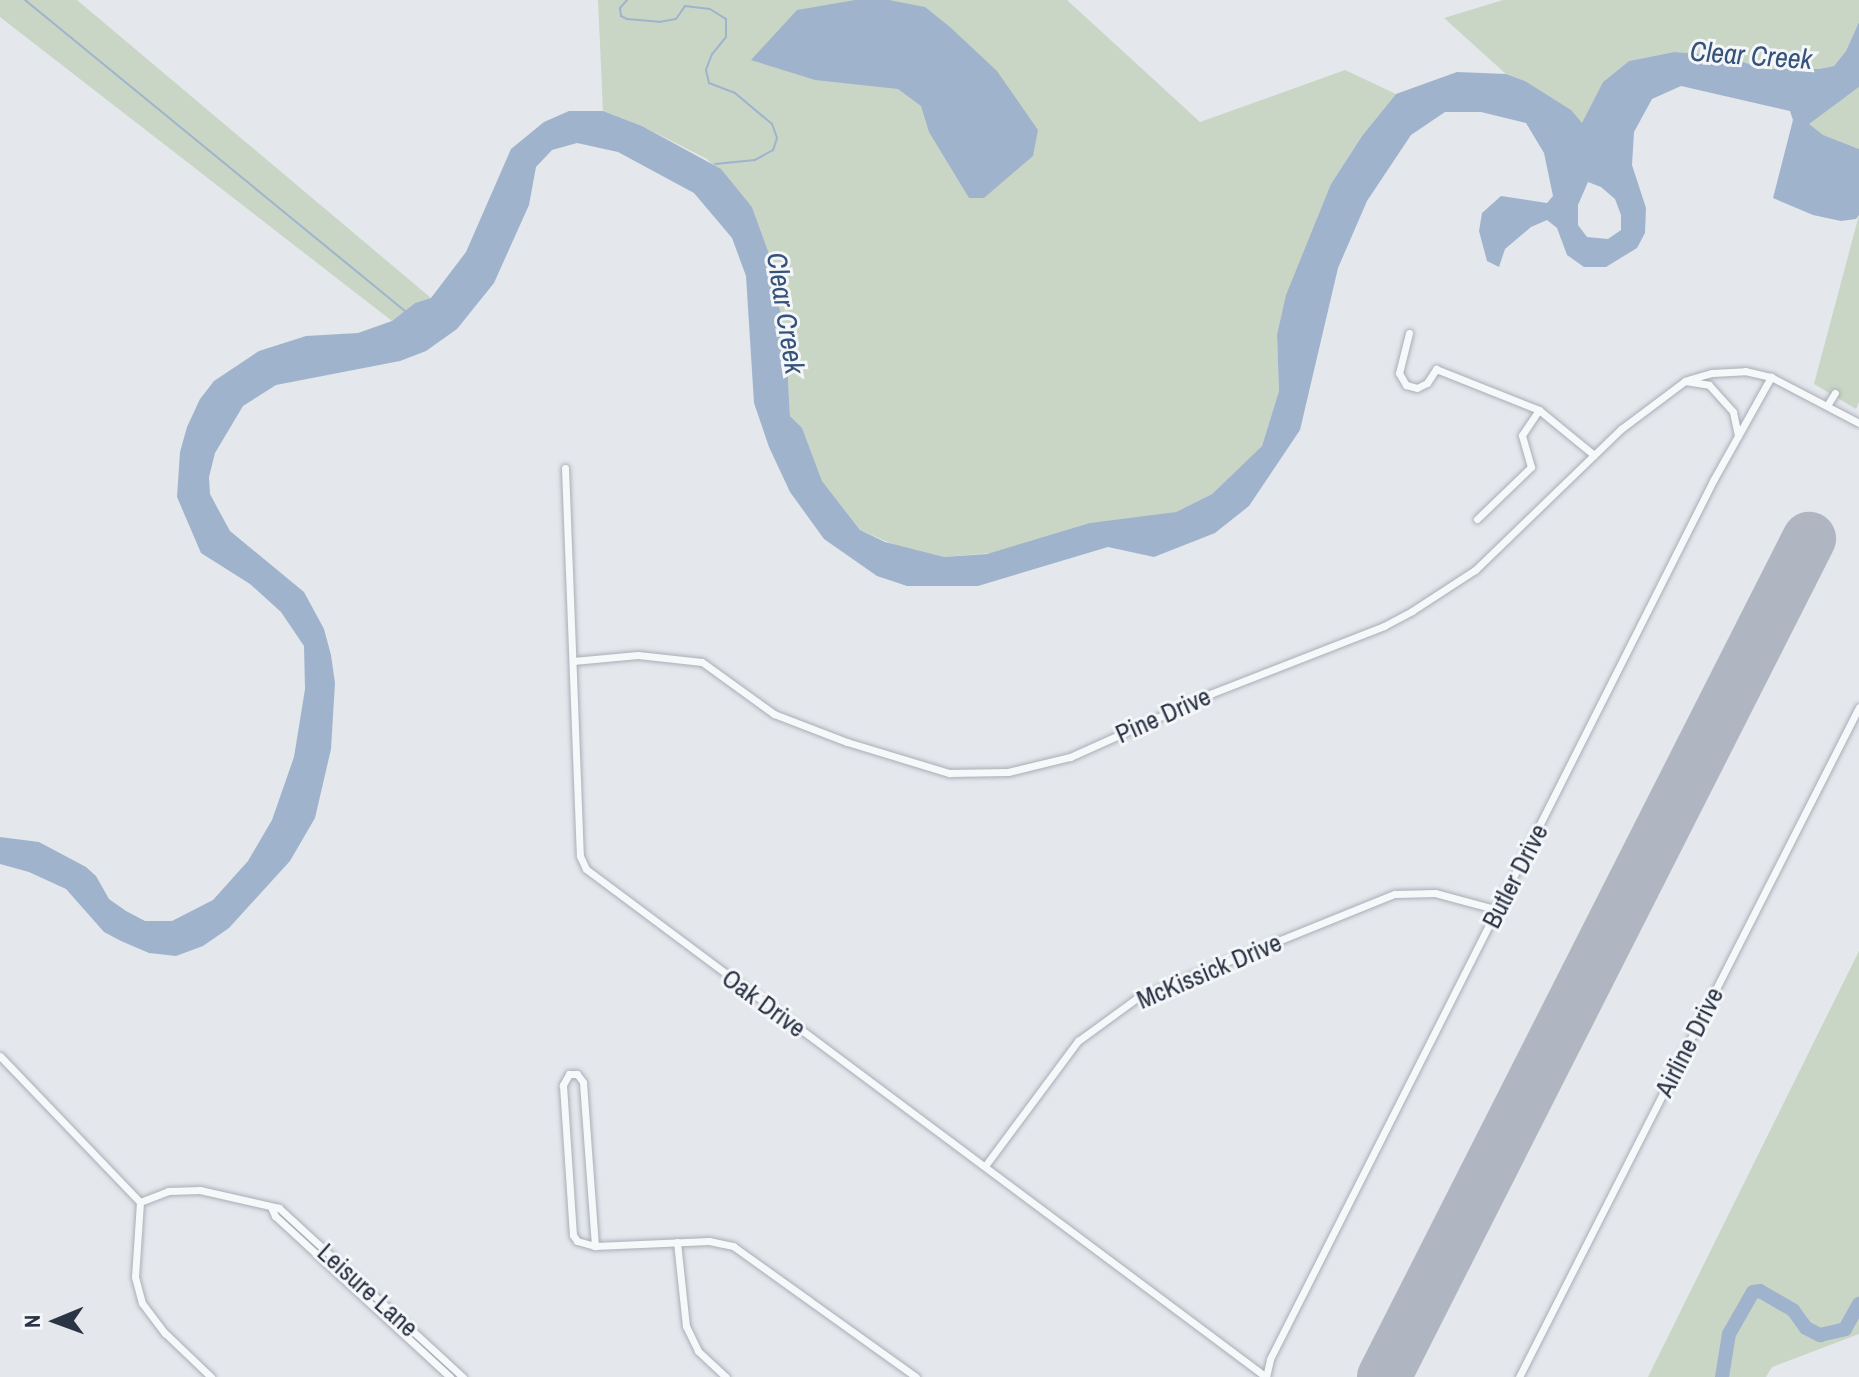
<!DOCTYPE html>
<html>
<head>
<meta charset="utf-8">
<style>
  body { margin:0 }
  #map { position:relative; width:1859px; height:1377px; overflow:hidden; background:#e4e7ec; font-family:"Archivo Narrow",sans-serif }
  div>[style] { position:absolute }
  .green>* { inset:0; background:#c9d6c5 }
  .water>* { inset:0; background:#9fb4cc }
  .stream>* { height:2px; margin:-1px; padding:0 1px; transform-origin:1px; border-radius:1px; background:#9fb4cc }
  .river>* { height:14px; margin:-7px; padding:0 7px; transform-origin:7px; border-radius:7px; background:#9fb4cc }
  .runway>* { height:54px; margin:-27px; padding:0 27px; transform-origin:27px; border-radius:27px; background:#b0b6c1 }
  .roads { filter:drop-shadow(0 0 2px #a9aeb7) drop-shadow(0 0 2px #a9aeb7) }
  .street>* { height:7px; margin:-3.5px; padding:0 3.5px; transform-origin:3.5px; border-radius:3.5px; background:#f7f8fa }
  span { translate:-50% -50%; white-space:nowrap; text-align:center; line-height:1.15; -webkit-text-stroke:6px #f4f6f9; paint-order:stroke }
  .street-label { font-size:26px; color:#2b3445 }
  .water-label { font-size:28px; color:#34527a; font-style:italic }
  .north { position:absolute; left:16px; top:1281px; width:80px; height:80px; -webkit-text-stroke:6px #f4f6f9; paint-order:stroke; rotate:269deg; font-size:22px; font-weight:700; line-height:32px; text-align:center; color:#2b3445 }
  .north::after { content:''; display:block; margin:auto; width:28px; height:36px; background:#2b3445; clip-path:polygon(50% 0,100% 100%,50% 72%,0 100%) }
</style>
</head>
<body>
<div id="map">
  <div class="green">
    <i style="clip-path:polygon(0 0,77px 0,431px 298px,415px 303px,392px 321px,0 17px)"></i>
    <i style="clip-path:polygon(598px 0,1067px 0,1200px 122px,1345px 70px,1396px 94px,1362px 136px,1331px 184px,1277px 335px,1279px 391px,1262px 446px,1212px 494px,1176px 512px,1090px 524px,1003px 552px,944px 557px,904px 549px,860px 530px,822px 481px,802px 429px,790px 416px,785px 328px,776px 295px,772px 262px,752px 207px,707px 159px,642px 126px,603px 111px)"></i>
    <i style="clip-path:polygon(1503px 0,1859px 0,1859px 22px,1846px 51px,1834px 66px,1819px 69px,1762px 69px,1728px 56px,1674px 52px,1629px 61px,1603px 82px,1582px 124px,1525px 81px,1506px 74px,1444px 18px)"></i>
    <i style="clip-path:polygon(1859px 87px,1859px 149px,1822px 135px,1808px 124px)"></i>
    <i style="clip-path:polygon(1859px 215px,1859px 402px,1856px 409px,1814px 384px)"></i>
    <i style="clip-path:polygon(1859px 951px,1859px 1334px,1772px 1367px,1766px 1377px,1648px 1377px)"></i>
  </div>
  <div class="water">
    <i style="clip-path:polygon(855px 0,889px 0,925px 7px,950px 27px,997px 71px,1038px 130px,1033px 156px,984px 198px,969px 198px,929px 132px,921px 106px,898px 89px,815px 80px,751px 60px,797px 10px)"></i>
    <i style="clip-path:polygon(evenodd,1859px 22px,1859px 87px,1809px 124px,1823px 135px,1859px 149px,1859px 215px,1856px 219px,1841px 221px,1813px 215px,1773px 198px,1793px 120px,1790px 111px,1681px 86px,1652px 99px,1634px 132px,1632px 165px,1646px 208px,1645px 233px,1637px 248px,1606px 267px,1584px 267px,1567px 255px,1557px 228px,1547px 220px,1531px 227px,1505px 249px,1499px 267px,1487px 261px,1479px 231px,1482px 213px,1501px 196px,1547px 203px,1553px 196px,1544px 153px,1526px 123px,1481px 112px,1445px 112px,1411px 135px,1367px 201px,1338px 268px,1300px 430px,1249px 506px,1215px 533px,1154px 557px,1108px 547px,978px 586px,907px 586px,877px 576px,824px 539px,790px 492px,769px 447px,754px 403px,746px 276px,732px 238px,694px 193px,618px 152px,577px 143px,552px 150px,536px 167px,529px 205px,494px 283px,457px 329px,426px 351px,400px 361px,276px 385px,243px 406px,215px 453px,209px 477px,210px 494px,218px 509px,230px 531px,304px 592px,324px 629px,331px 655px,335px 683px,331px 749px,315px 818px,290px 861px,229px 928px,203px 946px,176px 956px,149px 953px,121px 941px,104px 932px,66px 889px,29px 872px,0 864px,0 837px,39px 842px,86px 867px,96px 876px,109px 899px,126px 911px,145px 921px,172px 921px,213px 900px,248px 861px,272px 820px,294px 757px,305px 689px,304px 646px,281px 612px,250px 584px,201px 553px,177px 497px,180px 452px,187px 427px,200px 399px,214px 381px,259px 351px,306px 336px,358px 333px,392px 321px,415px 303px,431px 298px,466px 252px,511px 149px,544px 122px,569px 111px,603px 111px,642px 126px,721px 169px,752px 207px,772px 262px,776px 295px,785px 328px,790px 416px,802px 428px,822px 481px,860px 530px,885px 542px,944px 557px,987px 554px,1090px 523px,1176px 512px,1212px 494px,1262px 446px,1279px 391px,1277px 335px,1286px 295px,1331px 184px,1362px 136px,1396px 94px,1457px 72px,1506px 74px,1525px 81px,1571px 110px,1582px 123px,1603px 82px,1629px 61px,1674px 52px,1728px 56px,1762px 69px,1819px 69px,1834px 66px,1846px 51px,1859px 22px,1588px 182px,1601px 187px,1615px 199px,1621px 215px,1621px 230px,1608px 239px,1587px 237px,1578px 225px,1578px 205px,1588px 182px)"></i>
  </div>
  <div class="stream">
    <i style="left:25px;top:0;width:491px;rotate:39.3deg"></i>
    <i style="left:627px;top:0;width:11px;rotate:131deg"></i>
    <i style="left:620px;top:8px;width:8px;rotate:83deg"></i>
    <i style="left:621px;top:16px;width:7px;rotate:27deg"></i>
    <i style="left:627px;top:19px;width:32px;rotate:5deg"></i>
    <i style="left:659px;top:22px;width:17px;rotate:-10deg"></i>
    <i style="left:676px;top:19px;width:16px;rotate:-55deg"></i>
    <i style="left:685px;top:6px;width:25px;rotate:7deg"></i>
    <i style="left:710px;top:9px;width:19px;rotate:32deg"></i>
    <i style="left:726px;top:19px;width:18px;rotate:90deg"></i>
    <i style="left:726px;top:37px;width:22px;rotate:129deg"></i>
    <i style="left:712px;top:54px;width:17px;rotate:111deg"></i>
    <i style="left:706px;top:70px;width:13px;rotate:77deg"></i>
    <i style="left:709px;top:83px;width:28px;rotate:21deg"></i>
    <i style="left:735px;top:93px;width:48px;rotate:40deg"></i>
    <i style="left:772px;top:124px;width:15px;rotate:70deg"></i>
    <i style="left:777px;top:138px;width:13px;rotate:108deg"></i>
    <i style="left:773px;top:150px;width:21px;rotate:151deg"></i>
    <i style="left:755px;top:160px;width:40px;rotate:174.3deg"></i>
  </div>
  <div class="river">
    <i style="left:1722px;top:1377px;width:44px;rotate:-80.8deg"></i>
    <i style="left:1729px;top:1334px;width:48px;rotate:-60.3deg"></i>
    <i style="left:1753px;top:1292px;width:7px;rotate:-8deg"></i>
    <i style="left:1760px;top:1291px;width:38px;rotate:30deg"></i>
    <i style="left:1793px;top:1310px;width:22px;rotate:54deg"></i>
    <i style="left:1806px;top:1328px;width:16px;rotate:27deg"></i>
    <i style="left:1820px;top:1335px;width:26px;rotate:-13deg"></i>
    <i style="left:1845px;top:1329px;width:29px;rotate:-61deg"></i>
  </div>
  <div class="runway">
    <i style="left:1384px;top:1377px;width:940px;rotate:-63.11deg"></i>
  </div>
  <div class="roads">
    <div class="street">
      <i style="left:1409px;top:333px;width:41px;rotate:104deg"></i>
      <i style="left:1399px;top:373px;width:14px;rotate:60deg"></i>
      <i style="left:1406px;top:385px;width:11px;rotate:15deg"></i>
      <i style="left:1417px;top:388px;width:11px;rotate:-27deg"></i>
      <i style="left:1427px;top:383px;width:17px;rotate:-57deg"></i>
      <i style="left:1436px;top:369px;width:111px;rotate:21.7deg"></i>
      <i style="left:1539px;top:410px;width:71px;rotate:39.3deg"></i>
      <i style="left:1687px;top:380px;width:26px;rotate:-16deg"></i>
      <i style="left:1712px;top:373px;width:33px;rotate:-3deg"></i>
      <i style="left:1745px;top:371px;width:27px;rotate:13deg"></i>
      <i style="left:1771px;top:377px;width:99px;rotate:27.6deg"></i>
      <i style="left:1828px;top:404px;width:13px;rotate:-58deg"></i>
      <i style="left:565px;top:468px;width:388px;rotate:87.8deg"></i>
      <i style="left:580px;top:856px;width:14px;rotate:65deg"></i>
      <i style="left:586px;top:869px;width:849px;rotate:36.76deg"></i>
      <i style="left:1477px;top:519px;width:75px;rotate:-43.9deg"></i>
      <i style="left:1531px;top:467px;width:33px;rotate:-106deg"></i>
      <i style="left:1522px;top:435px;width:30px;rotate:-56deg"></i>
      <i style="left:573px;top:661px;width:65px;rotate:-5.3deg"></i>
      <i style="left:638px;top:655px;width:64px;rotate:6.2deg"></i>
      <i style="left:702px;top:662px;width:89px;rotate:35.8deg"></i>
      <i style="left:774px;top:714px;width:78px;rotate:21deg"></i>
      <i style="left:847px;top:742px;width:107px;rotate:16.9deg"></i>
      <i style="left:949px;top:773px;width:59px;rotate:-1deg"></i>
      <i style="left:1008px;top:772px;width:64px;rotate:-13.6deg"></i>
      <i style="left:1070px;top:757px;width:154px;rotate:-24.2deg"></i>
      <i style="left:1210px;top:694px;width:187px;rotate:-21.3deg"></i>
      <i style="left:1384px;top:626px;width:32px;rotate:-28deg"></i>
      <i style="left:1412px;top:611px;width:75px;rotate:-33.1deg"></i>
      <i style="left:1475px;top:570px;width:203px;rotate:-44deg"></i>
      <i style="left:1621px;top:429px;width:80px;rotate:-36.9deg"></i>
      <i style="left:1685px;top:381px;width:24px;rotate:9deg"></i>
      <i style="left:1709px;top:385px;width:36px;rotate:48deg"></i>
      <i style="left:1733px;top:412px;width:24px;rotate:78deg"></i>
      <i style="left:0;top:1056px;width:202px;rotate:46.2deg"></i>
      <i style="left:140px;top:1202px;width:75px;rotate:93.8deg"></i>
      <i style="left:135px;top:1277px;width:27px;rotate:75deg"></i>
      <i style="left:142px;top:1303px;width:38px;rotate:53deg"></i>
      <i style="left:165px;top:1333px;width:64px;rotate:43.7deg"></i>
      <i style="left:985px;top:1166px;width:156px;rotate:-53.4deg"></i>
      <i style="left:1078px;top:1041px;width:73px;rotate:-36.1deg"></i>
      <i style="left:1137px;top:998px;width:278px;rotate:-22deg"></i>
      <i style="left:1395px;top:894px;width:40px;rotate:-1.4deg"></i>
      <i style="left:1435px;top:893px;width:65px;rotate:15.1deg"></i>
      <i style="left:140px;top:1202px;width:30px;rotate:-21deg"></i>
      <i style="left:168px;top:1191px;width:32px;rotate:-2deg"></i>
      <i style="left:200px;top:1190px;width:81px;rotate:12.8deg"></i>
      <i style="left:279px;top:1208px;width:250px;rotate:42.6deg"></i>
      <i style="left:271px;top:1207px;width:10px;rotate:66deg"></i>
      <i style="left:275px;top:1216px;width:238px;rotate:42.6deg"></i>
      <i style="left:677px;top:1242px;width:84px;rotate:83.9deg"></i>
      <i style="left:686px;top:1326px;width:28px;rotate:64deg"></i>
      <i style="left:698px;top:1351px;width:38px;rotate:43deg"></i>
      <i style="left:595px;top:1246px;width:164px;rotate:-94.2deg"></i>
      <i style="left:583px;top:1082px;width:10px;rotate:-127deg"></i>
      <i style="left:577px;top:1074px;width:8px;rotate:180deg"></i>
      <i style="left:569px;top:1074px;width:13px;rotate:119deg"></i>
      <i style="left:563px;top:1085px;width:150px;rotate:86.2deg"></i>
      <i style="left:573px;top:1235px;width:7px;rotate:56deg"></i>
      <i style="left:577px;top:1241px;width:19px;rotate:16deg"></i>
      <i style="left:595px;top:1246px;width:114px;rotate:-2.5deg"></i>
      <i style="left:709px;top:1241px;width:25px;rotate:12deg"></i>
      <i style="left:733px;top:1246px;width:225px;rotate:35.6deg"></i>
      <i style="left:1266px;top:1377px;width:18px;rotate:-77deg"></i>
      <i style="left:1270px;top:1359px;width:986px;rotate:-63.23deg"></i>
      <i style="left:1714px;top:479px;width:117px;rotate:-60.8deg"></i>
      <i style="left:1519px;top:1377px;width:751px;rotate:-63.09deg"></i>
    </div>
  </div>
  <div class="street-label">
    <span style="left:1163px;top:715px;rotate:-24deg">Pine Drive</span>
    <span style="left:1515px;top:876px;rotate:-63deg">Butler Drive</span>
    <span style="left:1209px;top:971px;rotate:-23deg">McKissick Drive</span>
    <span style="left:764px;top:1003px;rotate:36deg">Oak Drive</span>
    <span style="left:1689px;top:1042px;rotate:-63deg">Airline Drive</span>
    <span style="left:368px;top:1290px;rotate:42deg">Leisure Lane</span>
  </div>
  <div class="water-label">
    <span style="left:1751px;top:55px;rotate:4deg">Clear Creek</span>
    <span style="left:786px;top:313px;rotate:81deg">Clear Creek</span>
  </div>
  <div class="north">N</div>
</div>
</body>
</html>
